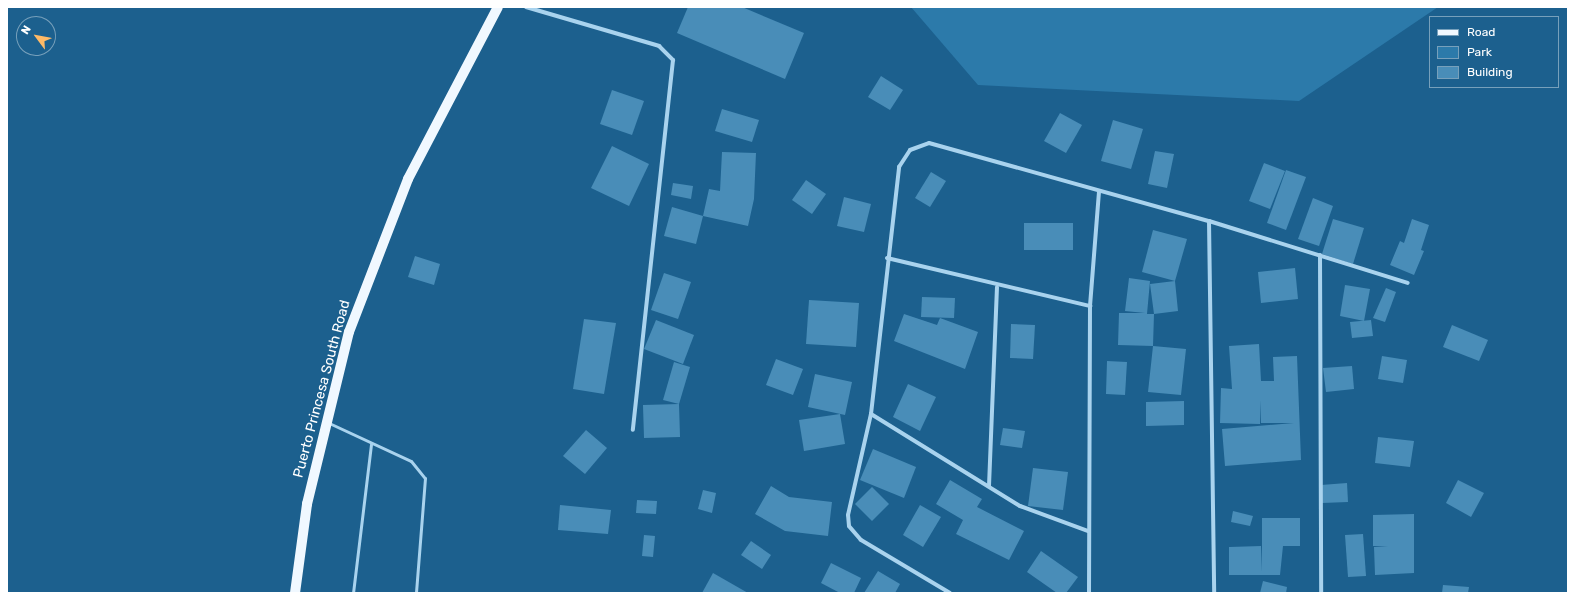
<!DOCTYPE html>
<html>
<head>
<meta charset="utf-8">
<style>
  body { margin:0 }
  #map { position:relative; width:1575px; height:600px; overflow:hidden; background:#1c608e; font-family:Rubik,sans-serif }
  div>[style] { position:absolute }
  .green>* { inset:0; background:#2c7aaa }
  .building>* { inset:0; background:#498db8 }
  .service>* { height:3px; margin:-1.5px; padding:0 1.5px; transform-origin:1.5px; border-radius:1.5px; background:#a9d3ee }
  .minor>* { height:4px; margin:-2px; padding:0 2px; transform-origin:2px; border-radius:2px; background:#a9d3ee }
  .primary>* { height:10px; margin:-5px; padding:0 5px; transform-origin:5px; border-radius:5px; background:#f0f8ff }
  span { translate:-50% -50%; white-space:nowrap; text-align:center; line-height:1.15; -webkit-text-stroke:3px #1c608e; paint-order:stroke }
  .street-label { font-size:14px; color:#fff }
  .frame { position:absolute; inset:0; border:8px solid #fff; pointer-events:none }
  .legend { position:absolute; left:1429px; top:16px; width:130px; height:72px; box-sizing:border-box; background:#1c608e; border:1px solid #77a0bb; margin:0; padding:5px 7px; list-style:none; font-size:12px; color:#fff }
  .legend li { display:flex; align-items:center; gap:8px; height:20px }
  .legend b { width:20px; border:1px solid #77a0bb }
  .north { position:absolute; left:16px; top:16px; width:40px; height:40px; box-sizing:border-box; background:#1c608e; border:1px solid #77a0bb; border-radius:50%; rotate:302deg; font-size:11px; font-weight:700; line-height:16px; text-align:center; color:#fff }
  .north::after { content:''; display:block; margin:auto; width:14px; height:18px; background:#feba67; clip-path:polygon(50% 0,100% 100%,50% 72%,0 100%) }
</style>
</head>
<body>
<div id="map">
  <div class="green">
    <i style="clip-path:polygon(911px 7px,1438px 7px,1299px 101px,978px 85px)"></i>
  </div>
  <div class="building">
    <i style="clip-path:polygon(688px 7px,742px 7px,804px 33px,785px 79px,677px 33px)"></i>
    <i style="clip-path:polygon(881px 76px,903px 90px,890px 110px,868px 97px)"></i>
    <i style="clip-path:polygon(612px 90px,644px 101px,632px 135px,600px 124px)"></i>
    <i style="clip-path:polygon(722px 109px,759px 120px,752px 142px,715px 131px)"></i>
    <i style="clip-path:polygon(1060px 113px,1082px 125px,1066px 153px,1044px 141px)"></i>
    <i style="clip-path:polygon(1113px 120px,1143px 129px,1131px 169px,1101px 161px)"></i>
    <i style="clip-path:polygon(612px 146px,649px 164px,629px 206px,591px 188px)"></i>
    <i style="clip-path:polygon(1155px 151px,1174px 154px,1167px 188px,1148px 184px)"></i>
    <i style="clip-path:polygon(722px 152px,756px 153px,754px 199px,748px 226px,703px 216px,709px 189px,720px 191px)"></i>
    <i style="clip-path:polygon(1264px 163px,1285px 171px,1270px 209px,1249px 201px)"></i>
    <i style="clip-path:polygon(1286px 170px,1306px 177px,1286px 230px,1267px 223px)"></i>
    <i style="clip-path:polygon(931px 172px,946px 181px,930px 207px,915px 198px)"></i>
    <i style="clip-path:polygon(806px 180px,826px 194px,812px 214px,792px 200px)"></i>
    <i style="clip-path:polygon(673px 183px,693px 186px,691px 199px,671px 195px)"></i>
    <i style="clip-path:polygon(844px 197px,871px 204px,864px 232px,837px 226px)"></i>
    <i style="clip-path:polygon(1313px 198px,1333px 206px,1319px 246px,1298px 239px)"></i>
    <i style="clip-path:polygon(672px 207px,703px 216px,696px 244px,664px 236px)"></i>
    <i style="clip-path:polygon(1333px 219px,1364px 228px,1353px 264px,1322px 254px)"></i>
    <i style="clip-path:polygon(1412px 219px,1429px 225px,1421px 250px,1424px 251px,1414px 275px,1390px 265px,1400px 241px,1404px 243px)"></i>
    <i style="clip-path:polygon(1024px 223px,1073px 223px,1073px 250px,1024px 250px)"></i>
    <i style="clip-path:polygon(1153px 230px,1187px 239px,1175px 281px,1142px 272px)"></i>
    <i style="clip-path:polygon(415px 256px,440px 264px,434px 285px,408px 277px)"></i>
    <i style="clip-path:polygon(1295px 268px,1298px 299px,1261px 303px,1258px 272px)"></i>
    <i style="clip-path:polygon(664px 273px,691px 282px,678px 319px,651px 310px)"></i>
    <i style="clip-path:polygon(1129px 278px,1150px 281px,1147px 314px,1154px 314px,1150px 284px,1175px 281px,1178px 311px,1154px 314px,1153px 346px,1186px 349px,1181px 395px,1148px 392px,1153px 346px,1118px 345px,1119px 313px,1145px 313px,1125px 311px)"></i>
    <i style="clip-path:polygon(1345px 285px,1370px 289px,1364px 321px,1340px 316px)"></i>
    <i style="clip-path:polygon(1386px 288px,1396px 292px,1385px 322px,1373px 318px)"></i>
    <i style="clip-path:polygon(922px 297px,955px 298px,954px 318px,921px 317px)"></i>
    <i style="clip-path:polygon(809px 300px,859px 303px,856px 347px,806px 344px)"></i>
    <i style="clip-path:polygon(904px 314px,937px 325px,940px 318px,978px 332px,965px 369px,894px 341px)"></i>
    <i style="clip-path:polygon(584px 319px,616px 323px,604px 394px,573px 389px)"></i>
    <i style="clip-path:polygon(656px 320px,694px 335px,683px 364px,644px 349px)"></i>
    <i style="clip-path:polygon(1371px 320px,1373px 336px,1352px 338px,1350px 322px)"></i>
    <i style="clip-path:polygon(1011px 324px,1035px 325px,1033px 359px,1010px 358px)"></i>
    <i style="clip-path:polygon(1452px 325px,1488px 340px,1479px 361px,1443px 347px)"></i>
    <i style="clip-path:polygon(1259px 344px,1261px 381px,1274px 381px,1273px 357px,1297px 356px,1301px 460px,1225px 466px,1222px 429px,1294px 423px,1261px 423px,1261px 400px,1260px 424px,1220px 423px,1221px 388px,1232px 389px,1229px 346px)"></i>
    <i style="clip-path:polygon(1382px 356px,1407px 360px,1403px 383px,1378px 379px)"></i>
    <i style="clip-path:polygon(776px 359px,803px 369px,793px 395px,766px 385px)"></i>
    <i style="clip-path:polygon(1107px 361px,1127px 362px,1125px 395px,1106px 394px)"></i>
    <i style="clip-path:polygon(674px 362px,690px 367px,679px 404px,663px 400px)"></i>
    <i style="clip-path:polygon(1352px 366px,1354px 389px,1326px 392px,1323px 368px)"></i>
    <i style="clip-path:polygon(815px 374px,852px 382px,845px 415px,808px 407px)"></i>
    <i style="clip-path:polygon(908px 384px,936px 397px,920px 431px,893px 417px)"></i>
    <i style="clip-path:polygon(1184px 401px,1184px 425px,1146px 426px,1146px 402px)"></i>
    <i style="clip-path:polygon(679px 404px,680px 437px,644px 438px,643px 405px)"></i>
    <i style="clip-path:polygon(840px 414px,845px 444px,804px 451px,799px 420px)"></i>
    <i style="clip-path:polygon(1003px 428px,1025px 431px,1022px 448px,1000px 445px)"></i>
    <i style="clip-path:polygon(586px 430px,607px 448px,585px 474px,563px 456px)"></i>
    <i style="clip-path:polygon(1378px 437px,1414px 441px,1410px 467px,1375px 463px)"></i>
    <i style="clip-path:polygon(873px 449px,916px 467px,904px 498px,860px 480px)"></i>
    <i style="clip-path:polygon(1033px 468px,1068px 472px,1063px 510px,1028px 506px)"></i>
    <i style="clip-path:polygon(950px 480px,982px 499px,977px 507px,1024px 531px,1009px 560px,956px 534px,963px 520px,936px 504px)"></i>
    <i style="clip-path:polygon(1458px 480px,1484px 493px,1471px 517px,1446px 503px)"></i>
    <i style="clip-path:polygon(1347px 483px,1348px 502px,1322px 503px,1321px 485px)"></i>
    <i style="clip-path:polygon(771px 486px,789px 497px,832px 502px,828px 536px,785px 531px,755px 514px)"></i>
    <i style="clip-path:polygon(872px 487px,889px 504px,872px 521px,855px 504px)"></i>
    <i style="clip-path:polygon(703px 490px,716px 493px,712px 513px,698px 509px)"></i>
    <i style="clip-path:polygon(637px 500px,657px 501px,656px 514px,636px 513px)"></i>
    <i style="clip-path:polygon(560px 505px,611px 510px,608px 534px,558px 530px)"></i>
    <i style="clip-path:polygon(920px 505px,941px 517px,923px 547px,903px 535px)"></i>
    <i style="clip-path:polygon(1233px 511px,1253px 516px,1250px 526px,1231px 522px)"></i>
    <i style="clip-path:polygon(1414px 514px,1414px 573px,1375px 575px,1374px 547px,1388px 546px,1373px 546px,1373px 515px)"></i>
    <i style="clip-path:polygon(1262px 518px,1300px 518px,1300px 546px,1283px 546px,1280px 575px,1229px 575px,1229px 547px,1261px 546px,1262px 572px)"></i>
    <i style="clip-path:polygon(1363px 534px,1366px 576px,1348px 577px,1345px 535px)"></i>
    <i style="clip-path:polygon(644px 535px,655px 536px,653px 557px,642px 556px)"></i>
    <i style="clip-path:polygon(751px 541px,771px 555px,762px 569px,741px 555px)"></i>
    <i style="clip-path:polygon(1041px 551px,1078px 577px,1066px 593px,1057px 593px,1027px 572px)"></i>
    <i style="clip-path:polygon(831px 563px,861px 578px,854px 593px,840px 593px,821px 583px)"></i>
    <i style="clip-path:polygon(878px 571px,900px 584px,895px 593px,864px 593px)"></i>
    <i style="clip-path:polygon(713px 573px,748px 593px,702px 593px)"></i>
    <i style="clip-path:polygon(1263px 581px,1287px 587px,1286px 593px,1260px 593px)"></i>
    <i style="clip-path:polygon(1443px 585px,1469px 587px,1468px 593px,1442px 593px)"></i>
  </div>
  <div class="service">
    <i style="left:329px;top:423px;width:90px;rotate:24.9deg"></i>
    <i style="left:411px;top:461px;width:22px;rotate:51deg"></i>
    <i style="left:425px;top:478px;width:115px;rotate:94.5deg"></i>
    <i style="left:353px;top:593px;width:150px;rotate:-83.1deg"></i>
  </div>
  <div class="minor">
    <i style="left:526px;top:7px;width:139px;rotate:16.3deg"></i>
    <i style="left:659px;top:46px;width:20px;rotate:45deg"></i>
    <i style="left:673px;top:60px;width:372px;rotate:96.2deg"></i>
    <i style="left:1209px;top:221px;width:372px;rotate:89.2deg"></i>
    <i style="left:1320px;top:255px;width:338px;rotate:89.8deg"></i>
    <i style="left:887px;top:258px;width:209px;rotate:13.3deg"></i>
    <i style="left:871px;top:414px;width:175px;rotate:31.7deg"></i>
    <i style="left:1020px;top:506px;width:72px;rotate:20.2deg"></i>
    <i style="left:989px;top:486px;width:199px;rotate:-87.7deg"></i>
    <i style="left:950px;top:593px;width:104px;rotate:-149.2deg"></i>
    <i style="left:861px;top:540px;width:18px;rotate:-131deg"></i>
    <i style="left:849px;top:526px;width:11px;rotate:-95deg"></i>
    <i style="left:848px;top:515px;width:104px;rotate:-77.2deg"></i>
    <i style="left:871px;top:414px;width:249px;rotate:-83.5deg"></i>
    <i style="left:899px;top:167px;width:20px;rotate:-57deg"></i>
    <i style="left:910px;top:150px;width:20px;rotate:-20deg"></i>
    <i style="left:929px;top:143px;width:291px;rotate:15.6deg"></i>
    <i style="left:1209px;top:221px;width:208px;rotate:17.3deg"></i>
    <i style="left:1089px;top:593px;width:287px;rotate:-89.8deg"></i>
    <i style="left:1090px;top:306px;width:115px;rotate:-85.5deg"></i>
  </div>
  <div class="primary">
    <i style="left:295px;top:593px;width:90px;rotate:-82.3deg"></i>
    <i style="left:307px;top:504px;width:177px;rotate:-76.3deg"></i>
    <i style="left:349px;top:332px;width:164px;rotate:-68.9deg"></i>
    <i style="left:408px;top:179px;width:194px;rotate:-62.4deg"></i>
  </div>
  <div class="street-label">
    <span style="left:322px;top:389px;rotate:-75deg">Puerto Princesa South Road</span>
  </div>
  <div class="frame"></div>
  <ul class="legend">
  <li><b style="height:5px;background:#f0f8ff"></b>Road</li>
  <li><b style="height:11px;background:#2c7aaa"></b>Park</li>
  <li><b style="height:11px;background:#498db8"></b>Building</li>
  </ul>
  <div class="north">N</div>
</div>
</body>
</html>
